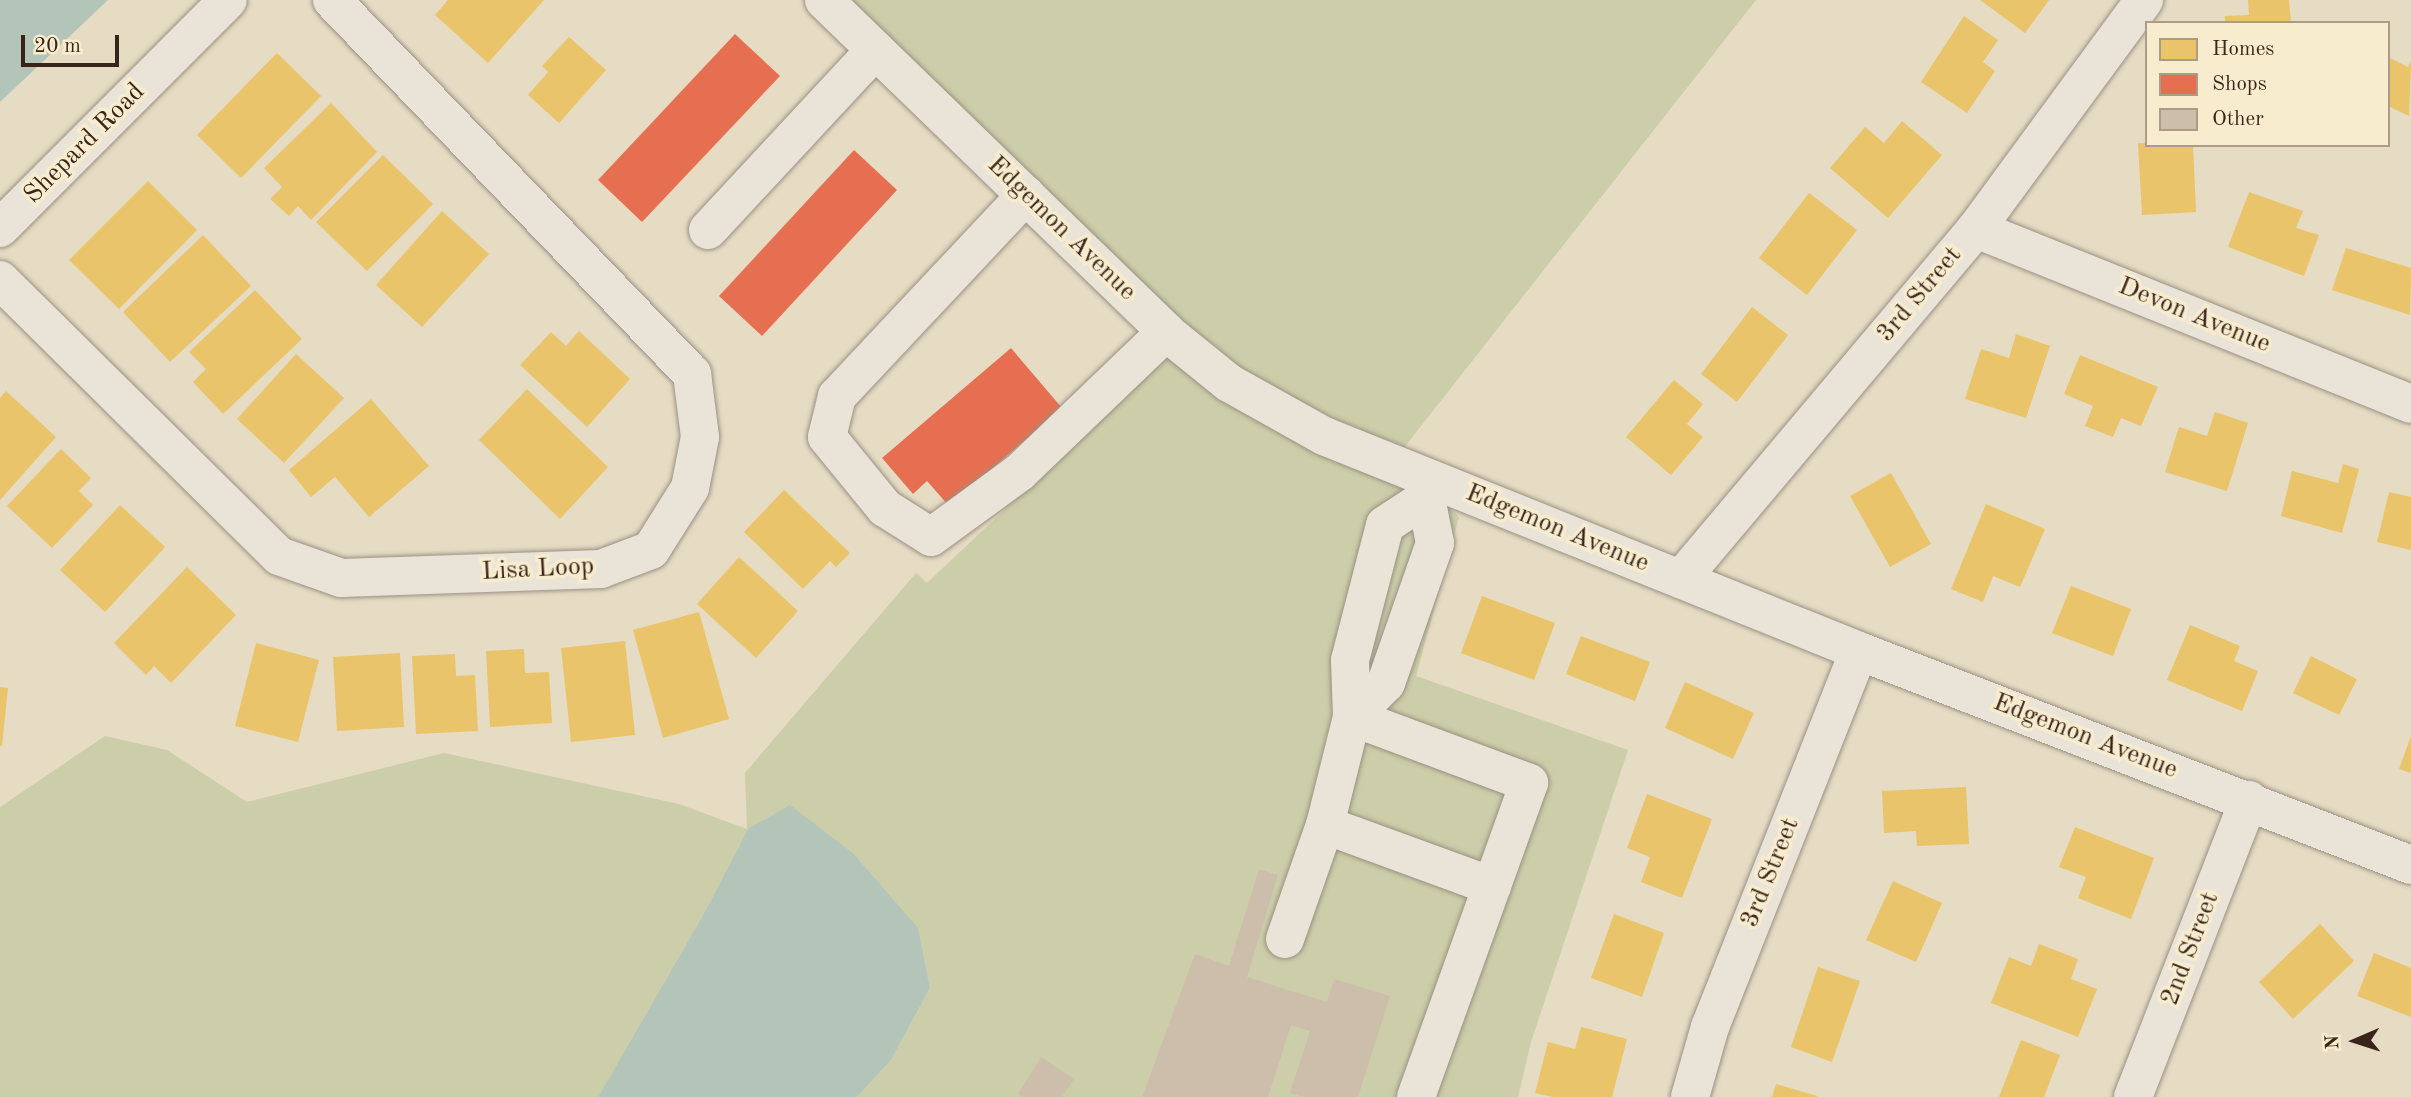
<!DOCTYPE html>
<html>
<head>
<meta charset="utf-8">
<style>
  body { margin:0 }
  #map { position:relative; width:2411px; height:1097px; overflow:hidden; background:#e6dbc3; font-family:"Old Standard TT",serif }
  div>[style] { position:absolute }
  .green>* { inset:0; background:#cbcea8 }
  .water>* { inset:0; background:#b2c5b8 }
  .homes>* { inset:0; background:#e9c46a }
  .shops>* { inset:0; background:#e76f51 }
  .building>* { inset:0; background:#cdbeab }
  .roads { filter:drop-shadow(0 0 2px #9a9183) drop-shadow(0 0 2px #9a9183) }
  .minor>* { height:38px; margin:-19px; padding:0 19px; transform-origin:19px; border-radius:19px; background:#eae4d8 }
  span { translate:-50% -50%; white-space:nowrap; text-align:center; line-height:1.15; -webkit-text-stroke:7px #f8eccf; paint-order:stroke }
  .street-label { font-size:26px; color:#39241a }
  .legend { position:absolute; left:2145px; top:21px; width:245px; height:126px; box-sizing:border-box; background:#f8eccf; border:2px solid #ac9c87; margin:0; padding:9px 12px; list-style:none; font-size:21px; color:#39241a }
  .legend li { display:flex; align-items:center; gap:14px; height:35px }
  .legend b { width:35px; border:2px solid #ac9c87 }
  .north { position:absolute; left:2320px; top:1006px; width:70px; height:70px; -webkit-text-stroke:5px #f8eccf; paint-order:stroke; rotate:267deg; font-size:19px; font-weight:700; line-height:28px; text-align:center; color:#39241a }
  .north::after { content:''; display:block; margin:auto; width:24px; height:32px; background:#39241a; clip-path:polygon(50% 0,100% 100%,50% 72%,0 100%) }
  .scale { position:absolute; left:21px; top:35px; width:98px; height:32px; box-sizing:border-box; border:4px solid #39241a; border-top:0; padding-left:9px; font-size:21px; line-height:24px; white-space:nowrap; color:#39241a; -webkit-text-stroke:5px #f8eccf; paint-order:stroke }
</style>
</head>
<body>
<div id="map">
  <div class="green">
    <i style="clip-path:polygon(850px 0,1756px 0,1403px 449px,1333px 421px,1241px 370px,1180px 320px)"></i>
    <i style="clip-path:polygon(1168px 356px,1443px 502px,1459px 517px,1416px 676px,1628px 750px,1531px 1042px,1518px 1097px,857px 1097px,891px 1060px,930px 988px,918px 929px,854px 854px,748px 829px,702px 917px,598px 1097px,0 1097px,0 807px,105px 736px,167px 750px,247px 802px,444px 753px,679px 804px,747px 829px,745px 773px,916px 573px,927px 583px)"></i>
  </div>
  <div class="water">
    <i style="clip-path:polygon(0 0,108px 0,0 102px)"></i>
    <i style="clip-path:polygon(790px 805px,854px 854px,918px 928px,930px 988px,891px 1060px,857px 1097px,598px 1097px,702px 917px,748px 829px)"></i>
  </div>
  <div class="homes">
    <i style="clip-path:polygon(448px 0,544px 0,488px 63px,435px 15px)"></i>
    <i style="clip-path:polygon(1980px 0,2049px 0,2025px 33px)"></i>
    <i style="clip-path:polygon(2248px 0,2289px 0,2291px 23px,2225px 23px,2225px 16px,2249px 15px)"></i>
    <i style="clip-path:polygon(1964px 16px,1998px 40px,1983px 62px,1995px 71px,1967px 113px,1921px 82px)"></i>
    <i style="clip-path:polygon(569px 37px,606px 70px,559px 123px,528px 95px,548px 72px,542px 66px)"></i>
    <i style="clip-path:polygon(277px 53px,321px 96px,241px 178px,197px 135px)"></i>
    <i style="clip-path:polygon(2388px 57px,2408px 67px,2411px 61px,2409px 116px,2388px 106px)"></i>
    <i style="clip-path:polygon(331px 103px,377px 152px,311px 220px,298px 206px,289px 216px,270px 199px,282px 187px,264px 168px)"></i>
    <i style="clip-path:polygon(1902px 121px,1942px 155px,1888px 218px,1830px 168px,1865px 127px,1884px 143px)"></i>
    <i style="clip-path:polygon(2138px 143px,2193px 145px,2196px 212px,2142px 215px)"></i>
    <i style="clip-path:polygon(383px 155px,433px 204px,367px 271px,316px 222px)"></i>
    <i style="clip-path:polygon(148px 181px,197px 230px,119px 309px,69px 260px)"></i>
    <i style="clip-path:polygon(2249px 192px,2303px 211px,2296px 228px,2319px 235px,2304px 276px,2228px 247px)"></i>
    <i style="clip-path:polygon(1809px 193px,1857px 230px,1807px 295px,1759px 258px)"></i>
    <i style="clip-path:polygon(442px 211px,489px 254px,422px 327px,376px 285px)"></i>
    <i style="clip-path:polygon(203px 235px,251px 286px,170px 362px,123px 312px)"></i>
    <i style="clip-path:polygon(2346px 248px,2411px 268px,2410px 315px,2332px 290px)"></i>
    <i style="clip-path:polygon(255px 290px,302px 339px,223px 414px,193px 382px,206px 369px,189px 352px)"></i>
    <i style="clip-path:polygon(1752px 307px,1788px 335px,1737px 402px,1701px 374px)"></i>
    <i style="clip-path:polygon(579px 331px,630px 379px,587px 427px,520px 365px,551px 332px,566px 346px)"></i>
    <i style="clip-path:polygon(2016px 334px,2050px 346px,2026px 418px,1965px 399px,1981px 349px,2009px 358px)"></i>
    <i style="clip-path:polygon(296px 354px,344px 398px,284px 463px,237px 419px)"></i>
    <i style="clip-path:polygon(2080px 355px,2158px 387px,2141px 426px,2121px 418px,2113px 437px,2085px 426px,2093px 406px,2064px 394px)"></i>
    <i style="clip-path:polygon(1674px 380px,1703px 404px,1687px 424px,1703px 437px,1671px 475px,1626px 437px)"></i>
    <i style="clip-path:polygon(527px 389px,608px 467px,560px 519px,479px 440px)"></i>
    <i style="clip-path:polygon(6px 391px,56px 437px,0 500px,0 398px)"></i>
    <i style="clip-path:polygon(371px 399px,429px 466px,369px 517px,335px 477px,311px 497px,289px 470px)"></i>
    <i style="clip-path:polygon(2215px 412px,2248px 423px,2227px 491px,2165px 472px,2179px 427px,2207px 436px)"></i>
    <i style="clip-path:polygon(61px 449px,91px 478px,79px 491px,93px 505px,52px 548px,7px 506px)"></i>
    <i style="clip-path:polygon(2343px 464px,2359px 469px,2342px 533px,2281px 516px,2292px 471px,2338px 483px)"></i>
    <i style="clip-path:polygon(1891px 473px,1931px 544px,1890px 567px,1850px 496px)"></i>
    <i style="clip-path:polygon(784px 490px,850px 553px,836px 567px,830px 561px,803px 589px,744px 532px)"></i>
    <i style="clip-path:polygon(2389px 492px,2411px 497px,2411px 550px,2377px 542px)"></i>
    <i style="clip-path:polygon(1986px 504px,2045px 529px,2020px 587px,1993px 576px,1983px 602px,1951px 589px)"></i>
    <i style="clip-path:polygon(120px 505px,165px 547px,105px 612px,60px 570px)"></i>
    <i style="clip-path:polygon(739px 557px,798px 611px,756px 658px,697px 604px)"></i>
    <i style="clip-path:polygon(187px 567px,236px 615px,171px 683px,154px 666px,146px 675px,114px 643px)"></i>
    <i style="clip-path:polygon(2071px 586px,2131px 609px,2113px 656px,2052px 633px)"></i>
    <i style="clip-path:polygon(1482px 596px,1555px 623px,1534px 680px,1461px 653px)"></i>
    <i style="clip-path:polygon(699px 612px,729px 719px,663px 738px,633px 630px)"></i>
    <i style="clip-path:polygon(2190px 625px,2240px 646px,2234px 661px,2258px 671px,2242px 711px,2167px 680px)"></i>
    <i style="clip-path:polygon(1581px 636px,1650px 662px,1635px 701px,1566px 674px)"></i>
    <i style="clip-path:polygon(625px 641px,635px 735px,571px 742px,561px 648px)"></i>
    <i style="clip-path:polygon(256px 643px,319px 660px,298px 742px,235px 726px)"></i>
    <i style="clip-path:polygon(524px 649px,525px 673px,549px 672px,552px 723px,490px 727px,486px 651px)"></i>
    <i style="clip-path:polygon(400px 653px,404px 727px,337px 731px,333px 657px)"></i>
    <i style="clip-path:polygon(455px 654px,456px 676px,475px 675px,478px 731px,416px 734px,412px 656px)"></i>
    <i style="clip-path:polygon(2311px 656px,2357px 679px,2339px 715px,2293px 693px)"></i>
    <i style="clip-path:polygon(1685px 682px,1754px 713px,1733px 759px,1665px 728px)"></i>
    <i style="clip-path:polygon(0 687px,8px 688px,2px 746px,0 746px)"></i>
    <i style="clip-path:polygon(2411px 736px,2411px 773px,2399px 769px)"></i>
    <i style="clip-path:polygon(1966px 787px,1969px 844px,1917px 846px,1916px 831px,1884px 833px,1882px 791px)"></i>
    <i style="clip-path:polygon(1647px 794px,1712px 819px,1682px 898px,1641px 882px,1650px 857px,1627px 848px)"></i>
    <i style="clip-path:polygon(2075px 827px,2154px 858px,2131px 919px,2078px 898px,2086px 877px,2059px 867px)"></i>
    <i style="clip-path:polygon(1893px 881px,1942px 903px,1916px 962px,1866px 940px)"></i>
    <i style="clip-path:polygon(1614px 914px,1664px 933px,1642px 997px,1591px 978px)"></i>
    <i style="clip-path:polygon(2320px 924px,2354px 961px,2293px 1019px,2259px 982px)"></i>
    <i style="clip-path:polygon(2039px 944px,2078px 959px,2071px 979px,2097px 989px,2078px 1037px,1991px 1003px,2009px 957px,2031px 966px)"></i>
    <i style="clip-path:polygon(2374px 953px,2411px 968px,2411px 1017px,2357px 996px)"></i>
    <i style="clip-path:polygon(1818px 967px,1860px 981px,1832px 1062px,1791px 1047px)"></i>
    <i style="clip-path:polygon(1581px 1027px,1627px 1039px,1612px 1097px,1553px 1097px,1535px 1093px,1548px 1042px,1575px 1049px)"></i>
    <i style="clip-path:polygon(2021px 1040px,2060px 1055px,2044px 1097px,1999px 1097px)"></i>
    <i style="clip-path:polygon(1776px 1084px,1817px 1096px,1817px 1097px,1772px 1097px)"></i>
  </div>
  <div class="shops">
    <i style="clip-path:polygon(735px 34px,780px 76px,642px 222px,598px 180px)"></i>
    <i style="clip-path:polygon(854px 150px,897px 190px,762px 336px,719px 296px)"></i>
    <i style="clip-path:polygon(1011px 348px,1062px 408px,949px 506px,927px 481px,913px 494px,882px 458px)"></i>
  </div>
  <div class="building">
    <i style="clip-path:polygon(1259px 869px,1278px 875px,1247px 977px,1327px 1002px,1334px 979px,1390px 996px,1358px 1097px,1304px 1097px,1290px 1093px,1310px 1031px,1291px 1025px,1268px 1097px,1142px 1097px,1195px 954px,1229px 966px)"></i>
    <i style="clip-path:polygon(1041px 1057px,1074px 1079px,1062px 1097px,1023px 1097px,1018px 1094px)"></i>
  </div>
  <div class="roads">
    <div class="minor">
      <i style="left:824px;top:0;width:477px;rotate:44.1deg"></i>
      <i style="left:1166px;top:332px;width:81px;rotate:39deg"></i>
      <i style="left:1229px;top:383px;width:109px;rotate:29.2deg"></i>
      <i style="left:1324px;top:436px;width:577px;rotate:21.89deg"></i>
      <i style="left:1859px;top:651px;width:592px;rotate:21.19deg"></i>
      <i style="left:1026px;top:195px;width:276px;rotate:133.2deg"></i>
      <i style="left:837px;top:396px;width:42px;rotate:103.7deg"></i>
      <i style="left:827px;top:437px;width:92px;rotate:50.8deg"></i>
      <i style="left:885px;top:508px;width:54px;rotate:32.2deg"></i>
      <i style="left:931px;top:537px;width:110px;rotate:-36.1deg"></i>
      <i style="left:1020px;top:472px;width:202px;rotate:-43.8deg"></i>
      <i style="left:0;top:228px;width:322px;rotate:-45deg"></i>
      <i style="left:1976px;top:229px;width:469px;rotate:21.9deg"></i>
      <i style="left:708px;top:230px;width:246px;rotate:-47.1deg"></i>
      <i style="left:0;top:280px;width:392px;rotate:44.7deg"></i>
      <i style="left:279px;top:556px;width:66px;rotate:19.5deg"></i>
      <i style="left:341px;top:578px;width:260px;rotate:-2deg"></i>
      <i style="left:601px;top:569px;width:53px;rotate:-20.8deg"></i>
      <i style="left:651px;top:550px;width:73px;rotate:-57.8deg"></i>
      <i style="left:690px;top:488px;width:52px;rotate:-78.9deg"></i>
      <i style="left:700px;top:437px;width:64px;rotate:-97.2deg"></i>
      <i style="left:692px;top:374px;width:519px;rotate:-133.91deg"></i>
      <i style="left:1426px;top:498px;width:49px;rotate:146.6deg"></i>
      <i style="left:1385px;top:525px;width:139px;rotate:104.5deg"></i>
      <i style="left:1350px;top:660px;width:57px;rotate:88deg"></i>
      <i style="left:1352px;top:717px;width:48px;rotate:-45deg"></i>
      <i style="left:1386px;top:683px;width:148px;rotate:-70.7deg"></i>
      <i style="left:1435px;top:543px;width:46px;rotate:-101.3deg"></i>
      <i style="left:1426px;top:498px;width:19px;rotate:-69deg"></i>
      <i style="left:1681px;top:579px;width:458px;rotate:-49.9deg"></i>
      <i style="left:1976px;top:229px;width:284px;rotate:-53.7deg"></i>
      <i style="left:1325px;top:825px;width:178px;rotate:20.1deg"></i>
      <i style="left:1285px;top:939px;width:121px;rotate:-70.7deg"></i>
      <i style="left:1325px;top:825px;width:111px;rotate:-76deg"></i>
      <i style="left:1352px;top:717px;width:189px;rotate:20.4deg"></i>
      <i style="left:1529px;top:783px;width:334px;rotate:109.8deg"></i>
      <i style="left:1690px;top:1097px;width:73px;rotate:-74.1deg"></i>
      <i style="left:1710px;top:1027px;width:404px;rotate:-68.4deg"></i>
      <i style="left:2133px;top:1097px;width:319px;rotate:-68.7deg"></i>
    </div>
  </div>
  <div class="street-label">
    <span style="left:85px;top:144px;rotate:-45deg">Shepard Road</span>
    <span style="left:1061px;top:229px;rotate:44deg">Edgemon Avenue</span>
    <span style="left:1920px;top:295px;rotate:-50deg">3rd Street</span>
    <span style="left:2194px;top:316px;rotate:22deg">Devon Avenue</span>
    <span style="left:1557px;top:529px;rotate:22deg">Edgemon Avenue</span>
    <span style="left:538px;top:570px;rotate:-3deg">Lisa Loop</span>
    <span style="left:2085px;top:737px;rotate:21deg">Edgemon Avenue</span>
    <span style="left:1771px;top:873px;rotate:-68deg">3rd Street</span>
    <span style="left:2191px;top:949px;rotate:-69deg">2nd Street</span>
  </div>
  <ul class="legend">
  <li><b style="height:19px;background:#e9c46a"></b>Homes</li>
  <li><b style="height:19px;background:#e76f51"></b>Shops</li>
  <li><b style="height:19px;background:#cdbeab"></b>Other</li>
  </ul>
  <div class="north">N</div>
  <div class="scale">20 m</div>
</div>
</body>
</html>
